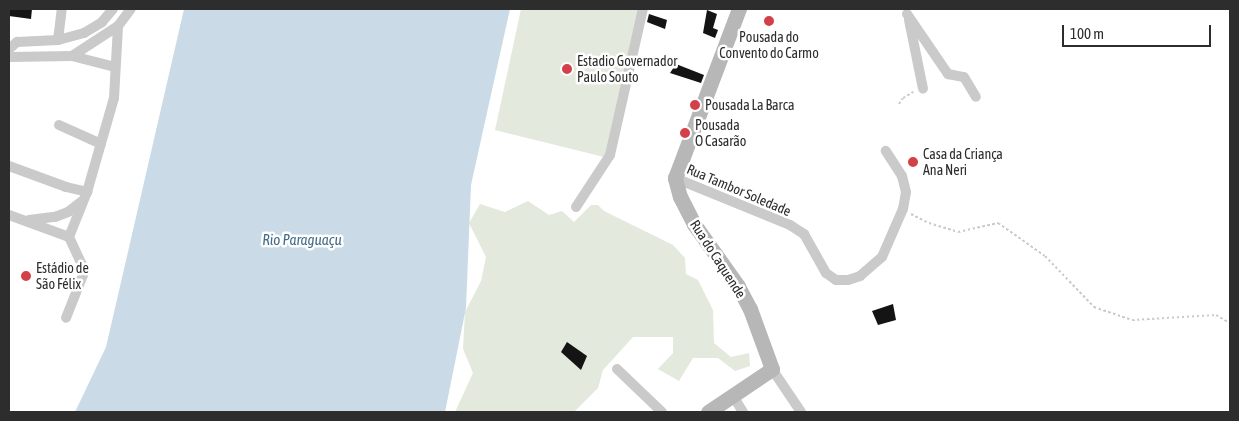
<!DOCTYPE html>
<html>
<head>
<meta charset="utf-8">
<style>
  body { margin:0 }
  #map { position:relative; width:1239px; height:421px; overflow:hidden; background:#fff; font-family:"Asap Condensed",sans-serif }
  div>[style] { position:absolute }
  .green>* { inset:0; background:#e3e9dc }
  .water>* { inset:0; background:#cadbe7 }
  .building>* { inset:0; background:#141414 }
  .path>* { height:2px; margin-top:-1px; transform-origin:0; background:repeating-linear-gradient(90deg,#cacaca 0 2.5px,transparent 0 5px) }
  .street>* { height:10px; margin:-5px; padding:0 5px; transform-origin:5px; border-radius:5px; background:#cacaca }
  .secondary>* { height:15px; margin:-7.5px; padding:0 7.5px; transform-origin:7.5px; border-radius:7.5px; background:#b7b7b7 }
  .dots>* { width:14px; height:14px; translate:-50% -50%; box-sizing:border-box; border:2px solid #fff; border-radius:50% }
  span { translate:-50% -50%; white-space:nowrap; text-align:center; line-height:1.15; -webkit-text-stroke:5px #fff; paint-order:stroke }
  .poi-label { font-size:14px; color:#2d2d2d }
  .left { translate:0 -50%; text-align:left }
  .street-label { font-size:14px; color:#2d2d2d }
  .water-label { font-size:15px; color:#436b87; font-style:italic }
  .frame { position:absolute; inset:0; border:10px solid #2d2d2d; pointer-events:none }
  .scale { position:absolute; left:1062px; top:25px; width:149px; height:22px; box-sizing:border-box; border:2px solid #2d2d2d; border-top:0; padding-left:6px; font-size:15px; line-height:18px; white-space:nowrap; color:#2d2d2d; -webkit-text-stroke:4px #fff; paint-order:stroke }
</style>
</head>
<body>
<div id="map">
  <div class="green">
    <i style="clip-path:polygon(521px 9px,640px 9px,608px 158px,495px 130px)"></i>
    <i style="clip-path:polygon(528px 201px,549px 215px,562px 211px,574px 222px,591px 205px,598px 205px,604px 211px,673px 245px,685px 258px,686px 274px,698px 280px,713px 310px,714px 343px,731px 357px,749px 353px,750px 366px,735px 371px,718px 358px,693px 358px,679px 381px,658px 369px,673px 353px,673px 337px,633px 337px,603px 370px,598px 388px,574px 412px,455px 412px,473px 373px,463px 349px,465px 312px,481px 281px,486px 257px,469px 223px,480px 204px,505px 212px)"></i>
  </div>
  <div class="water">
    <i style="clip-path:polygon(184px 9px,510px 9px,471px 185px,466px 308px,445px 412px,75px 412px,106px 347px)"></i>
  </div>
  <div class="building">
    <i style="clip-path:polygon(9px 9px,32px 9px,31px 19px,9px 16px)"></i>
    <i style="clip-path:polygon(707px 10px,717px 14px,713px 28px,718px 30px,715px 38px,703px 33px)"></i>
    <i style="clip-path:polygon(649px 14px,667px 20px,665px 29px,647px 22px)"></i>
    <i style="clip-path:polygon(676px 64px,704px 75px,701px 83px,670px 73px)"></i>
    <i style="clip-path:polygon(893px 304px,896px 320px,878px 325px,872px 311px)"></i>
    <i style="clip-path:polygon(567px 342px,587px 356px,581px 370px,561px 352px)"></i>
  </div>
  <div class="path">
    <i style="left:899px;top:104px;width:7px;rotate:-56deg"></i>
    <i style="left:903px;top:98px;width:12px;rotate:-31deg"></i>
    <i style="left:911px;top:214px;width:20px;rotate:27deg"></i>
    <i style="left:929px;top:223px;width:30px;rotate:17deg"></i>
    <i style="left:958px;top:232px;width:41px;rotate:-12.7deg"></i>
    <i style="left:998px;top:223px;width:57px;rotate:35.1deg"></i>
    <i style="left:1045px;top:256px;width:71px;rotate:46.1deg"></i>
    <i style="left:1094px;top:307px;width:40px;rotate:18.9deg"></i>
    <i style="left:1132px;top:320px;width:84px;rotate:-3.4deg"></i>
    <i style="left:1216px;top:315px;width:16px;rotate:30deg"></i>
  </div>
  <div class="street">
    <i style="left:907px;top:14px;width:73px;rotate:55.7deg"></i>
    <i style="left:948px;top:74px;width:16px;rotate:11deg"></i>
    <i style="left:964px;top:77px;width:23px;rotate:59deg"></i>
    <i style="left:909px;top:20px;width:70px;rotate:78.5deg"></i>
    <i style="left:58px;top:40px;width:31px;rotate:-83deg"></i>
    <i style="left:9px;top:49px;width:11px;rotate:-41deg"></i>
    <i style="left:17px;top:42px;width:41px;rotate:-2.8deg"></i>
    <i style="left:58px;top:40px;width:27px;rotate:-15deg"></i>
    <i style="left:84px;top:33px;width:21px;rotate:-31deg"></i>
    <i style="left:102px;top:22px;width:17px;rotate:-50deg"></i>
    <i style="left:72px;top:56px;width:55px;rotate:-33.1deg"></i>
    <i style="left:9px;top:57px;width:63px;rotate:-0.9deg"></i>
    <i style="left:72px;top:56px;width:44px;rotate:14.3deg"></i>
    <i style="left:59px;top:125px;width:46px;rotate:24.3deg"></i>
    <i style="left:9px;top:166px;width:61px;rotate:20.2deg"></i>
    <i style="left:66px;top:187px;width:22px;rotate:13deg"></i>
    <i style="left:675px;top:178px;width:124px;rotate:22.2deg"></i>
    <i style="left:790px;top:225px;width:17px;rotate:33deg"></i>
    <i style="left:804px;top:234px;width:45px;rotate:60.6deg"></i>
    <i style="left:826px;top:273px;width:12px;rotate:35deg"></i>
    <i style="left:836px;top:280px;width:12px"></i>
    <i style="left:848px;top:280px;width:13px;rotate:-18deg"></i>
    <i style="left:860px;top:276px;width:29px;rotate:-41deg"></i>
    <i style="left:882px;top:257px;width:52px;rotate:-66.4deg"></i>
    <i style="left:903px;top:209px;width:17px;rotate:-80deg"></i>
    <i style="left:906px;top:192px;width:16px;rotate:-104deg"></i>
    <i style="left:902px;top:176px;width:30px;rotate:-123deg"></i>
    <i style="left:576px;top:207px;width:62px;rotate:-56.8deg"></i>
    <i style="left:610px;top:155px;width:150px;rotate:-77.3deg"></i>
    <i style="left:9px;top:215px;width:64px;rotate:20.1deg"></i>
    <i style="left:69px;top:237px;width:31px;rotate:65deg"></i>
    <i style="left:82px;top:265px;width:10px;rotate:84deg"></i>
    <i style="left:83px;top:275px;width:46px;rotate:111.6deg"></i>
    <i style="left:29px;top:220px;width:26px;rotate:-7deg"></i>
    <i style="left:55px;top:217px;width:14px;rotate:-21deg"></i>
    <i style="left:68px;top:212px;width:18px;rotate:-38deg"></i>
    <i style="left:69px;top:237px;width:48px;rotate:-68.2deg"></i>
    <i style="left:87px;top:192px;width:98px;rotate:-74deg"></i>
    <i style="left:114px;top:98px;width:72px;rotate:-86.8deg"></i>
    <i style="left:118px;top:26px;width:21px;rotate:-53deg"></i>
    <i style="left:617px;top:369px;width:62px;rotate:43.7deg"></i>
    <i style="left:772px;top:369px;width:52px;rotate:56deg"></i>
    <i style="left:733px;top:396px;width:19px;rotate:58deg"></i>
  </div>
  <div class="secondary">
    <i style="left:708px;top:412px;width:77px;rotate:-33.9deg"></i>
    <i style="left:772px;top:369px;width:64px;rotate:-110.1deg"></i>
    <i style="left:750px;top:309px;width:26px;rotate:-118deg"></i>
    <i style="left:738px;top:286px;width:76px;rotate:-125.4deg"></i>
    <i style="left:694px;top:224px;width:30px;rotate:-117deg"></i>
    <i style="left:680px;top:197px;width:20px;rotate:-105deg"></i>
    <i style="left:675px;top:178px;width:181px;rotate:-69.3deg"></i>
  </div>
  <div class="dots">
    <i style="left:769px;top:21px;background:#d34047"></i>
    <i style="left:567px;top:69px;background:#d34047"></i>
    <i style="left:695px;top:105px;background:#d34047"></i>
    <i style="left:685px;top:133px;background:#d34047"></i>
    <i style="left:913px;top:162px;background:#d34047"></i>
    <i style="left:26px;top:276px;background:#d34047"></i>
  </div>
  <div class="poi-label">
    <span style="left:769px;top:45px">Pousada do<br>Convento do Carmo</span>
    <span class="left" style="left:577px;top:69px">Estadio Governador<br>Paulo Souto</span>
    <span class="left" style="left:705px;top:105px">Pousada La Barca</span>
    <span class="left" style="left:695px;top:133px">Pousada<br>O Casarão</span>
    <span class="left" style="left:923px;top:162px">Casa da Criança<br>Ana Neri</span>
    <span class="left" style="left:36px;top:276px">Estádio de<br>São Félix</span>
  </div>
  <div class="street-label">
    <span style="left:739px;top:190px;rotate:23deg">Rua Tambor Soledade</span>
    <span style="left:718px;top:259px;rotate:57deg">Rua do Caquende</span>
  </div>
  <div class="water-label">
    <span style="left:302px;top:240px">Rio Paraguaçu</span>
  </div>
  <div class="frame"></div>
  <div class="scale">100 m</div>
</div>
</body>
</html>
